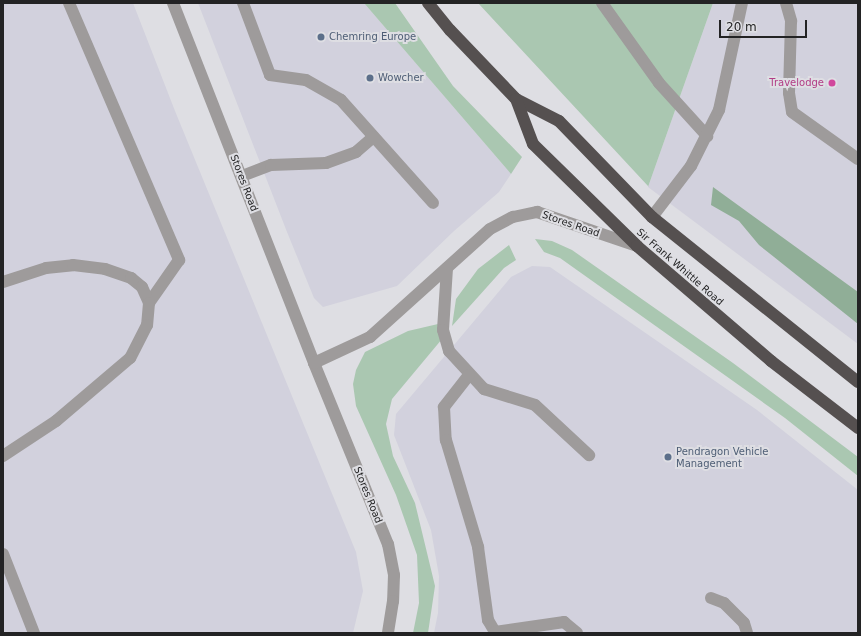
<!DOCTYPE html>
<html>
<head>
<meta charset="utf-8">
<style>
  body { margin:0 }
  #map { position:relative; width:861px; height:636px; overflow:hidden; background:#dedee3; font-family:"DejaVu Sans",sans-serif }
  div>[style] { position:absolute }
  .built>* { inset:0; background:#d2d1dd }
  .green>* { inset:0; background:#aac7b1 }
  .forest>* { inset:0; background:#90ae97 }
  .minor>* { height:12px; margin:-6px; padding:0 6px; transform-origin:6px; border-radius:6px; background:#9e9b9b }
  .highway>* { height:12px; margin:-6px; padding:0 6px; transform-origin:6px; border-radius:6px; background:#555050 }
  .dots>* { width:11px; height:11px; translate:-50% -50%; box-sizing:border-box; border:2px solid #dedee3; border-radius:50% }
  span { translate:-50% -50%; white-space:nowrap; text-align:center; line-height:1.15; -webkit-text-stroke:4px #dedee3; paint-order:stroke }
  .service-label { font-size:10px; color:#4e5e75 }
  .left { translate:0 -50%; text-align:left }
  .hotel-label { font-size:10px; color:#b23c85 }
  .right { translate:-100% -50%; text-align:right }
  .street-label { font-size:10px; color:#232324 }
  .frame { position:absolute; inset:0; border:4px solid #232324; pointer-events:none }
  .scale { position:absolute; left:719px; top:20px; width:88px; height:18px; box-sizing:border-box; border:2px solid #232324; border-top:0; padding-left:5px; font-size:12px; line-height:14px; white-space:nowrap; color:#232324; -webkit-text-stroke:3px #dedee3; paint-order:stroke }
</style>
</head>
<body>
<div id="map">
  <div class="built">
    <i style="clip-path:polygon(3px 3px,133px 3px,175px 111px,356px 552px,363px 591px,353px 633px,3px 633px)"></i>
    <i style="clip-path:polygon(198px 3px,364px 3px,511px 174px,499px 192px,454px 231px,397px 286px,323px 307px,314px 298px,287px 232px)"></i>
    <i style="clip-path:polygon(713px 3px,858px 3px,858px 344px,648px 187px)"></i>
    <i style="clip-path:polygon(532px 266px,550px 267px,757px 410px,858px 490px,858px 633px,434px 633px,438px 613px,439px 576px,431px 530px,394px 435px,396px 414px,511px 277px)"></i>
  </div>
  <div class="green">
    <i style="clip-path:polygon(364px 3px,395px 3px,453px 86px,522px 157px,511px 174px)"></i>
    <i style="clip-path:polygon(478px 3px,713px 3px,648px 187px,648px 186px)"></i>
    <i style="clip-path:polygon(535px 239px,552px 241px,572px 250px,733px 363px,858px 457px,858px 476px,785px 418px,560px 258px,544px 252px)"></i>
    <i style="clip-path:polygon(509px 245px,516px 260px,504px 268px,452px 326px,456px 299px,478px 269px)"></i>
    <i style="clip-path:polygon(438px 324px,442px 339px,392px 399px,386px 424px,393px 456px,415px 503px,435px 586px,428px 633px,413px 633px,419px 603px,417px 555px,396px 495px,356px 406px,353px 384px,356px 370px,365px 352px,408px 331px)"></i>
  </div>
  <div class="forest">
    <i style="clip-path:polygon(713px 187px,858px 292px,858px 324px,759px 245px,739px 221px,711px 205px)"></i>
  </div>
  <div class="minor">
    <i style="left:69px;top:3px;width:280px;rotate:66.8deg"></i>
    <i style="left:179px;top:260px;width:52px;rotate:124.9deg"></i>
    <i style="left:173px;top:3px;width:387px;rotate:68.6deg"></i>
    <i style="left:314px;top:363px;width:196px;rotate:67.8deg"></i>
    <i style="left:388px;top:544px;width:32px;rotate:79deg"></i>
    <i style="left:394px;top:575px;width:26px;rotate:92deg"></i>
    <i style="left:393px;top:601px;width:32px;rotate:99deg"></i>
    <i style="left:243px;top:3px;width:77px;rotate:69.4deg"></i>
    <i style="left:270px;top:75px;width:36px;rotate:8deg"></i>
    <i style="left:306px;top:80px;width:40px;rotate:29.7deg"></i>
    <i style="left:341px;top:100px;width:138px;rotate:48.2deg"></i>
    <i style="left:602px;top:3px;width:98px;rotate:54.5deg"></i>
    <i style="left:659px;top:83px;width:72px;rotate:47.8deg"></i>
    <i style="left:786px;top:3px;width:19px;rotate:74deg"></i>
    <i style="left:791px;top:21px;width:72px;rotate:91.6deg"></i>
    <i style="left:789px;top:93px;width:19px;rotate:81deg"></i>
    <i style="left:792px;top:112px;width:81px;rotate:35.5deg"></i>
    <i style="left:242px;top:176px;width:31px;rotate:-21deg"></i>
    <i style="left:271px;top:165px;width:55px;rotate:-2.1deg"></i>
    <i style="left:326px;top:163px;width:32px;rotate:-20deg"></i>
    <i style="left:356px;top:152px;width:23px;rotate:-41deg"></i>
    <i style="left:652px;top:217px;width:64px;rotate:-52.6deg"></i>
    <i style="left:691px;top:166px;width:63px;rotate:-63.4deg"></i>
    <i style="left:719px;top:110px;width:109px;rotate:-77.9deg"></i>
    <i style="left:447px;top:268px;width:62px;rotate:93.7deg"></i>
    <i style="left:443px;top:330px;width:22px;rotate:74deg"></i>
    <i style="left:449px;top:351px;width:52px;rotate:47.4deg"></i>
    <i style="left:484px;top:389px;width:53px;rotate:17.4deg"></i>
    <i style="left:535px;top:405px;width:74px;rotate:42.8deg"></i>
    <i style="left:3px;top:282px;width:45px;rotate:-18deg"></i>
    <i style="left:46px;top:268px;width:27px;rotate:-6deg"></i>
    <i style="left:73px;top:265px;width:32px;rotate:7deg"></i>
    <i style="left:105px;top:269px;width:28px;rotate:19deg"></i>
    <i style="left:131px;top:278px;width:14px;rotate:39deg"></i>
    <i style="left:142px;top:287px;width:17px;rotate:66deg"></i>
    <i style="left:149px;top:303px;width:22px;rotate:95deg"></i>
    <i style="left:147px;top:325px;width:37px;rotate:117deg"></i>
    <i style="left:130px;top:358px;width:97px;rotate:139.6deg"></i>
    <i style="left:56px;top:421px;width:64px;rotate:146.6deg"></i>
    <i style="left:314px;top:363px;width:62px;rotate:-24.9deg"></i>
    <i style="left:370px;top:337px;width:161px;rotate:-42deg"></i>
    <i style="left:490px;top:229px;width:26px;rotate:-28deg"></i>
    <i style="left:513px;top:217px;width:25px;rotate:-12deg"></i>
    <i style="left:537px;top:212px;width:106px;rotate:18.8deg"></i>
    <i style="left:469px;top:375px;width:41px;rotate:128deg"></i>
    <i style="left:444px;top:407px;width:33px;rotate:87deg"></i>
    <i style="left:446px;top:440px;width:112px;rotate:73.3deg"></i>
    <i style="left:478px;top:547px;width:74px;rotate:82.2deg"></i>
    <i style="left:488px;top:620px;width:14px;rotate:60deg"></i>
    <i style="left:495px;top:632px;width:70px;rotate:-8.2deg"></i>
    <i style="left:564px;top:622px;width:17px;rotate:40deg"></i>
    <i style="left:3px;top:554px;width:85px;rotate:68.6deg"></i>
    <i style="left:711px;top:598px;width:14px;rotate:21deg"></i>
    <i style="left:724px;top:603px;width:28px;rotate:45deg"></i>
    <i style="left:744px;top:623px;width:10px;rotate:73deg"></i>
  </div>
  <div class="highway">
    <i style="left:428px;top:3px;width:35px;rotate:51deg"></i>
    <i style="left:450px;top:30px;width:95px;rotate:46.3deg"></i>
    <i style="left:516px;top:99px;width:48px;rotate:27.1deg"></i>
    <i style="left:559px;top:121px;width:134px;rotate:45.9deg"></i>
    <i style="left:652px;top:217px;width:264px;rotate:38.7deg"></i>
    <i style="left:516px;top:99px;width:48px;rotate:69.3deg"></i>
    <i style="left:533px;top:144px;width:146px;rotate:44.4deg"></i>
    <i style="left:637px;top:246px;width:177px;rotate:40.6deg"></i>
    <i style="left:771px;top:361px;width:110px;rotate:37.6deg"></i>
  </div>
  <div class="dots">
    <i style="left:321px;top:37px;background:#5c6f8a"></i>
    <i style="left:370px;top:78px;background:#5c6f8a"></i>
    <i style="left:832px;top:83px;background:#d1479c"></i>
    <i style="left:668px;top:457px;background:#5c6f8a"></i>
  </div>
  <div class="service-label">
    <span class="left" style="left:329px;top:37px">Chemring Europe</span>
    <span class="left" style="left:378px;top:78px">Wowcher</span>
    <span class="left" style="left:676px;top:457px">Pendragon Vehicle<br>Management</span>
  </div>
  <div class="hotel-label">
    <span class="right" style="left:824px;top:83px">Travelodge</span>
  </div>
  <div class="street-label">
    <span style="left:244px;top:183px;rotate:69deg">Stores Road</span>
    <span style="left:571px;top:224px;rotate:19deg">Stores Road</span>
    <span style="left:680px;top:267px;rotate:41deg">Sir Frank Whittle Road</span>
    <span style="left:368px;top:495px;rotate:68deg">Stores Road</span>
  </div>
  <div class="frame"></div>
  <div class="scale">20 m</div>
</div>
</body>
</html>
